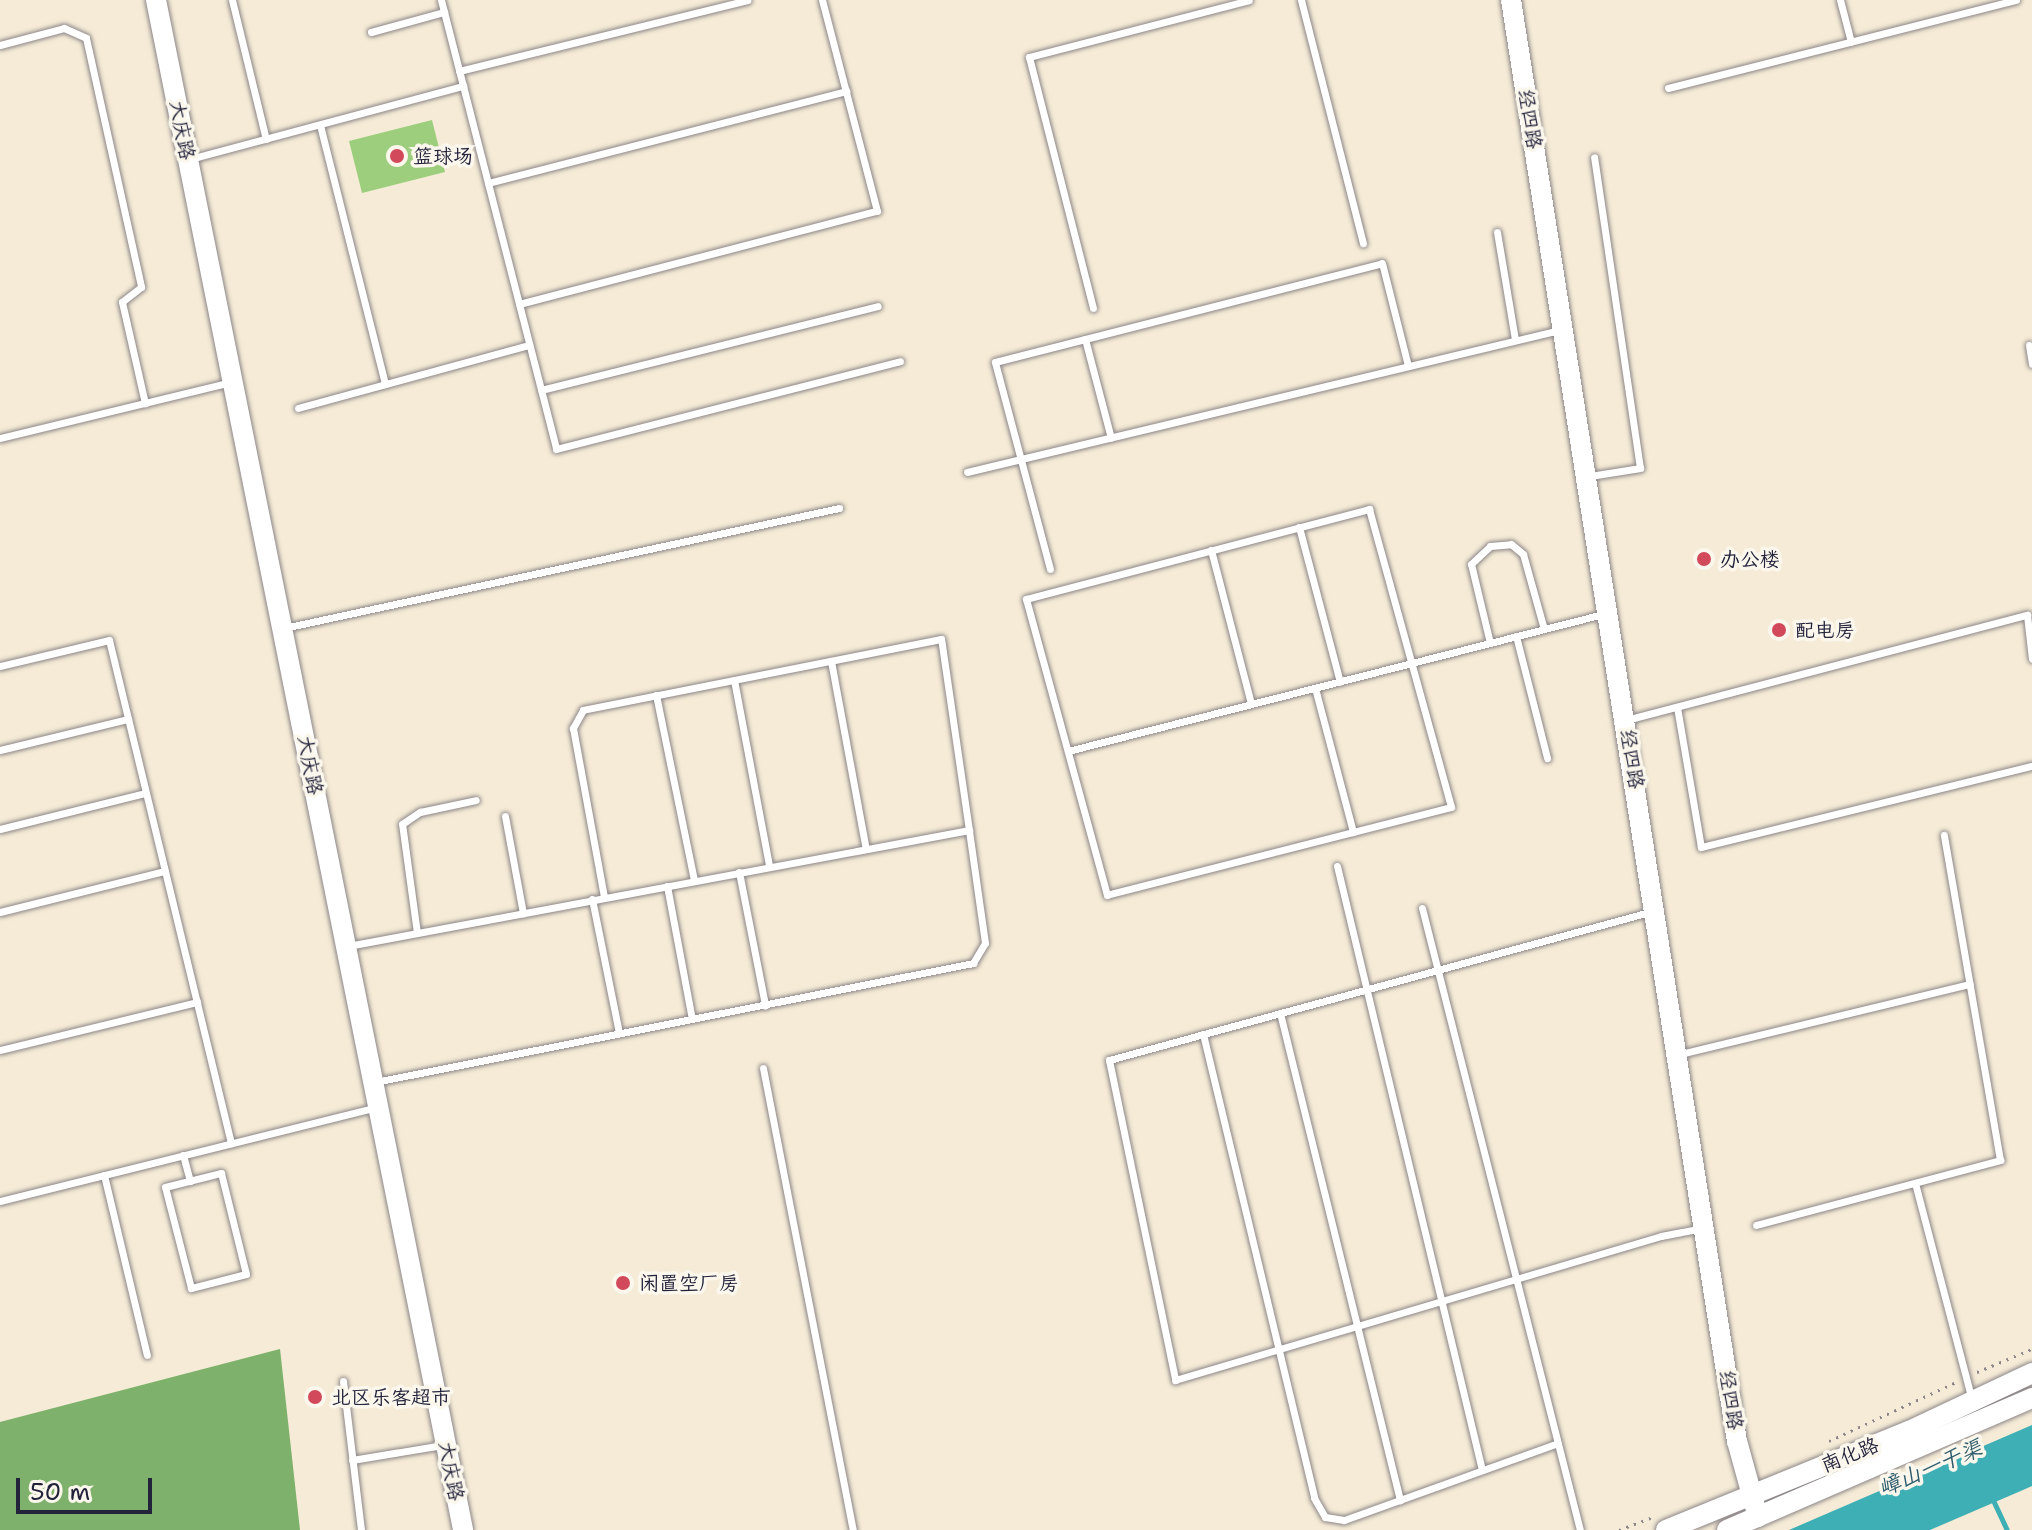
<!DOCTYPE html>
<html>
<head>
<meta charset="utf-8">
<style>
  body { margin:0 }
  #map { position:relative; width:2032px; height:1530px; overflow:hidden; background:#f5ebd6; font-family:"Shantell Sans","LXGW WenKai TC",sans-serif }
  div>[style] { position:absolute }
  .green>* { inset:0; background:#9dce7d }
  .forest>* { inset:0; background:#7eb16c }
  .water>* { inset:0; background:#3eafb5 }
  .stream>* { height:5px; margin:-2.5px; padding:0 2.5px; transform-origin:2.5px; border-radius:2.5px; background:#3eafb5 }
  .path>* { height:3px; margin-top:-1.5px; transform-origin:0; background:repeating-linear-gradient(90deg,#8c8688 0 2px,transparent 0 8px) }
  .roads { filter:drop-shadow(0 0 2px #8c8688) drop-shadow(0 0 2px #8c8688) }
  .lane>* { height:7px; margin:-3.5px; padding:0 3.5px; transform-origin:3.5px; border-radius:3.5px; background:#fff }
  .secondary>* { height:20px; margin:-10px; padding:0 10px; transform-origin:10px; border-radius:10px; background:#fff }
  .dots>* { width:22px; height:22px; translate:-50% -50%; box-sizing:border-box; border:4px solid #fbf7ec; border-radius:50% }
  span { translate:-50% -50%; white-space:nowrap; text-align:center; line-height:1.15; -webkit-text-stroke:7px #fbf7ec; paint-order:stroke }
  .street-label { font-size:20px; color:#22223b }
  .poi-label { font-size:20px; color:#22223b }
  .left { translate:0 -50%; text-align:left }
  .water-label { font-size:22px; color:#2d5a6c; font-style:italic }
  .scale { position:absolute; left:16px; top:1478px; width:136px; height:36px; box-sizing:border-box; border:4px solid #22223b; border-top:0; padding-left:10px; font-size:24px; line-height:28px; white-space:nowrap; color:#22223b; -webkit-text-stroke:6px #fbf7ec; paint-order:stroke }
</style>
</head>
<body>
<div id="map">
  <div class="green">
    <i style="clip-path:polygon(432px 120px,445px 172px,362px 193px,349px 141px)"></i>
  </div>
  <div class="forest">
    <i style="clip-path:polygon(280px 1349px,300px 1530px,0 1530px,0 1422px)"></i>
  </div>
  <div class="water">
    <i style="clip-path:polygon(2032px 1425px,2032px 1486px,2023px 1490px,1930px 1530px,1789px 1530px)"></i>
  </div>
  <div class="stream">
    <i style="left:1992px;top:1498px;width:35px;rotate:65deg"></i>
  </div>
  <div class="path">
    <i style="left:1977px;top:1372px;width:60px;rotate:-22.7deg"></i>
    <i style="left:1829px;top:1441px;width:140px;rotate:-24.9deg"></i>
    <i style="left:1619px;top:1530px;width:36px;rotate:-21deg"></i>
  </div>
  <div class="roads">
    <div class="lane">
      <i style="left:232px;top:0;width:143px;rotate:76.3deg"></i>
      <i style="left:441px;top:0;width:463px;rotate:75.6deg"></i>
      <i style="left:556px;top:449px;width:355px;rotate:-14.3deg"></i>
      <i style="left:1301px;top:0;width:251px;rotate:75.7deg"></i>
      <i style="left:1840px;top:0;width:43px;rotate:75.3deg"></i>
      <i style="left:371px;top:32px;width:76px;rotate:-15.3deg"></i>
      <i style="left:0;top:45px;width:66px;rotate:-14.9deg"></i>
      <i style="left:64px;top:28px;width:24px;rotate:24deg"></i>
      <i style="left:86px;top:38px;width:255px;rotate:77.5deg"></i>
      <i style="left:141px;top:287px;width:24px;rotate:142deg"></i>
      <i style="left:122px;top:302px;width:104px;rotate:77.2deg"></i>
      <i style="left:459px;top:71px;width:297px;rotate:-13.8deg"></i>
      <i style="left:1668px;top:88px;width:359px;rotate:-14.2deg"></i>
      <i style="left:320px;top:125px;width:267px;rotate:75.9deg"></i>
      <i style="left:190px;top:159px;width:283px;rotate:-15deg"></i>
      <i style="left:488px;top:183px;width:370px;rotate:-14.4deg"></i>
      <i style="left:1497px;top:232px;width:109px;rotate:80.5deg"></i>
      <i style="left:519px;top:304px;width:370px;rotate:-14.6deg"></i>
      <i style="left:877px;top:211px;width:218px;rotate:-104.6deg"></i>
      <i style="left:1093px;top:308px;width:259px;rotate:-104.3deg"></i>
      <i style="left:1029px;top:57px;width:227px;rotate:-14.5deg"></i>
      <i style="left:1085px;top:339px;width:102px;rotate:75.3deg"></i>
      <i style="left:2029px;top:345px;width:19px;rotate:81deg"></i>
      <i style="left:541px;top:390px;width:347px;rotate:-14deg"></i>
      <i style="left:298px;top:408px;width:239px;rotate:-15.3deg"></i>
      <i style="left:0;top:438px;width:238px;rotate:-13.6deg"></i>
      <i style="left:967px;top:472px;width:610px;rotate:-13.47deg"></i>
      <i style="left:1590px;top:476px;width:51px;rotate:-9.1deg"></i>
      <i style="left:1640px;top:468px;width:314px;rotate:-98.4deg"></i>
      <i style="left:1369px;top:509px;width:309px;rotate:74.6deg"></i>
      <i style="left:1451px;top:807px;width:355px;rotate:165.7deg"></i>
      <i style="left:1107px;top:895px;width:307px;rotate:-105.3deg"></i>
      <i style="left:1026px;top:599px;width:355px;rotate:-14.7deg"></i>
      <i style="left:1299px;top:527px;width:160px;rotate:75.2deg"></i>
      <i style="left:1211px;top:550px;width:159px;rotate:75.4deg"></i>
      <i style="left:1050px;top:569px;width:214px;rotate:-104.9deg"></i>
      <i style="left:995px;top:362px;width:399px;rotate:-14.3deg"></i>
      <i style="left:1382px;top:263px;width:106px;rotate:75.8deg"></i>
      <i style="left:284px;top:628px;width:568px;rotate:-12.2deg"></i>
      <i style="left:1516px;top:636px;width:126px;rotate:75.7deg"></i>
      <i style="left:1490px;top:643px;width:81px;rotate:-103.5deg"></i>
      <i style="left:1471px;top:564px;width:26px;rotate:-43deg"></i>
      <i style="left:1490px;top:546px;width:21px;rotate:-5deg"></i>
      <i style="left:1511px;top:544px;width:16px;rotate:40deg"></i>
      <i style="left:1523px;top:554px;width:78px;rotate:74.4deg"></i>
      <i style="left:831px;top:661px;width:191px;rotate:79.5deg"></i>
      <i style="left:0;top:666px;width:112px;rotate:-13.4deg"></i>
      <i style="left:109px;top:640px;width:518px;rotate:76.37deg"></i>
      <i style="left:734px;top:680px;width:189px;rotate:79.3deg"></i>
      <i style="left:1315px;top:688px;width:149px;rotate:75.2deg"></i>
      <i style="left:656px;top:695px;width:189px;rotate:78.4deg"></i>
      <i style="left:1677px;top:707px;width:142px;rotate:80.3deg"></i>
      <i style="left:1701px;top:847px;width:341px;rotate:-13.8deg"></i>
      <i style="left:1626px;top:720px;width:415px;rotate:-14.7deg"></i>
      <i style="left:2027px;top:615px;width:44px;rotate:83.5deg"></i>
      <i style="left:0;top:750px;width:132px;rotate:-13.6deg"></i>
      <i style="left:1068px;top:751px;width:556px;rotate:-14.36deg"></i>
      <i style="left:505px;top:816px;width:99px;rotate:79.5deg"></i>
      <i style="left:0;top:829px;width:150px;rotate:-13.9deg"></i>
      <i style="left:1337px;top:866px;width:621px;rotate:76.5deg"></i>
      <i style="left:739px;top:872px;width:136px;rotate:78.9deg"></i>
      <i style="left:667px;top:886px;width:135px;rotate:79.4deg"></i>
      <i style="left:592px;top:899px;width:137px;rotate:78.6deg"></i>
      <i style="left:1422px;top:908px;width:642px;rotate:75.75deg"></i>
      <i style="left:1653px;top:911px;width:564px;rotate:164.68deg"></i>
      <i style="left:1109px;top:1060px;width:327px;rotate:78.3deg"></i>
      <i style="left:1175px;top:1380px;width:507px;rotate:-16.5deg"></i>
      <i style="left:1661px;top:1236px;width:43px;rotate:-10.8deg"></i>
      <i style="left:0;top:912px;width:170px;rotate:-14deg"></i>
      <i style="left:417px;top:933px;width:110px;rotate:-97.8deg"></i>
      <i style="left:402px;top:824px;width:22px;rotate:-34deg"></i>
      <i style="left:420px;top:812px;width:57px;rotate:-12.1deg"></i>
      <i style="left:348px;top:946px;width:632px;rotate:-10.58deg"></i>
      <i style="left:969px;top:830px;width:193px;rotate:-98.3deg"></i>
      <i style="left:941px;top:639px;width:365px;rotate:168.8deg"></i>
      <i style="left:583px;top:710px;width:21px;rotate:119deg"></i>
      <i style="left:573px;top:728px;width:172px;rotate:79.6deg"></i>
      <i style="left:1280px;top:1013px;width:502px;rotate:76.16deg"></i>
      <i style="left:1203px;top:1034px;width:477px;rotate:76.5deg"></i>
      <i style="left:1314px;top:1498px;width:22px;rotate:60deg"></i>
      <i style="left:1325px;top:1517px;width:19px;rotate:9deg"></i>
      <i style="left:1344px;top:1520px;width:227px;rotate:-19.8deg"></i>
      <i style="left:0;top:1050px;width:203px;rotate:-13.7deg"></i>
      <i style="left:1680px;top:1054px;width:298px;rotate:-13.6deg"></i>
      <i style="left:763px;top:1068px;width:471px;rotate:79deg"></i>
      <i style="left:375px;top:1082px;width:610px;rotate:-11.25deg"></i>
      <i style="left:973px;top:963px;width:23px;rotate:-59deg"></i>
      <i style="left:985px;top:943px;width:114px;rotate:-98.1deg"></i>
      <i style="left:183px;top:1155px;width:27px;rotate:75deg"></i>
      <i style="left:221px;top:1173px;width:104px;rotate:76.1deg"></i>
      <i style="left:246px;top:1274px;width:57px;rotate:165.7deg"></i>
      <i style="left:191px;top:1288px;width:104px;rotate:-104.4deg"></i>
      <i style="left:165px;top:1187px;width:58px;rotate:-14deg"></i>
      <i style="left:104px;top:1175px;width:185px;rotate:76.6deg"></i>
      <i style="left:1915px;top:1183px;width:221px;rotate:75.3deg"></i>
      <i style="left:0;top:1201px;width:388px;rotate:-14deg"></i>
      <i style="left:1756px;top:1225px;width:253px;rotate:-14.9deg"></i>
      <i style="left:2000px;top:1160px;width:330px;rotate:-99.8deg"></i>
      <i style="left:343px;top:1381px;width:150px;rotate:83.1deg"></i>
      <i style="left:352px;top:1460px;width:92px;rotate:-9.4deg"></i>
    </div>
    <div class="secondary">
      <i style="left:156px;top:0;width:1560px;rotate:78.65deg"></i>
      <i style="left:1511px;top:0;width:1459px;rotate:81.09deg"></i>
      <i style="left:1737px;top:1441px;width:79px;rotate:74.6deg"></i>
      <i style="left:1666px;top:1530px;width:262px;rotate:-22.2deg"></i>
      <i style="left:1909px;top:1431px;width:136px;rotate:-25.2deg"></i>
      <i style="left:1727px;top:1530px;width:332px;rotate:-23.4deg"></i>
    </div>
  </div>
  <div class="dots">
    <i style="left:397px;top:156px;background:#d1495b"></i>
    <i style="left:1704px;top:559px;background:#d1495b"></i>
    <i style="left:1779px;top:630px;background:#d1495b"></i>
    <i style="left:623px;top:1283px;background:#d1495b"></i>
    <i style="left:315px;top:1397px;background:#d1495b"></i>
  </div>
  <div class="street-label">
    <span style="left:1530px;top:119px;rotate:81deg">经四路</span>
    <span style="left:182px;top:130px;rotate:79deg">大庆路</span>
    <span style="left:1632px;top:759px;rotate:81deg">经四路</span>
    <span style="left:310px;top:765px;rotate:79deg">大庆路</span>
    <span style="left:1731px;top:1400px;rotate:81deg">经四路</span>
    <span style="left:1850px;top:1455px;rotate:-22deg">南化路</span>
    <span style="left:451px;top:1471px;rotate:79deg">大庆路</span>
  </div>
  <div class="poi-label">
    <span class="left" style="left:413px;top:156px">篮球场</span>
    <span class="left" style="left:1720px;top:559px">办公楼</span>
    <span class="left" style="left:1795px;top:630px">配电房</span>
    <span class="left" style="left:639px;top:1283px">闲置空厂房</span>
    <span class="left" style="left:331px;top:1397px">北区乐客超市</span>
  </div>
  <div class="water-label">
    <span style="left:1930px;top:1468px;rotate:-23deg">嶂山一干渠</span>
  </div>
  <div class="scale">50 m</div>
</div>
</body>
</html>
